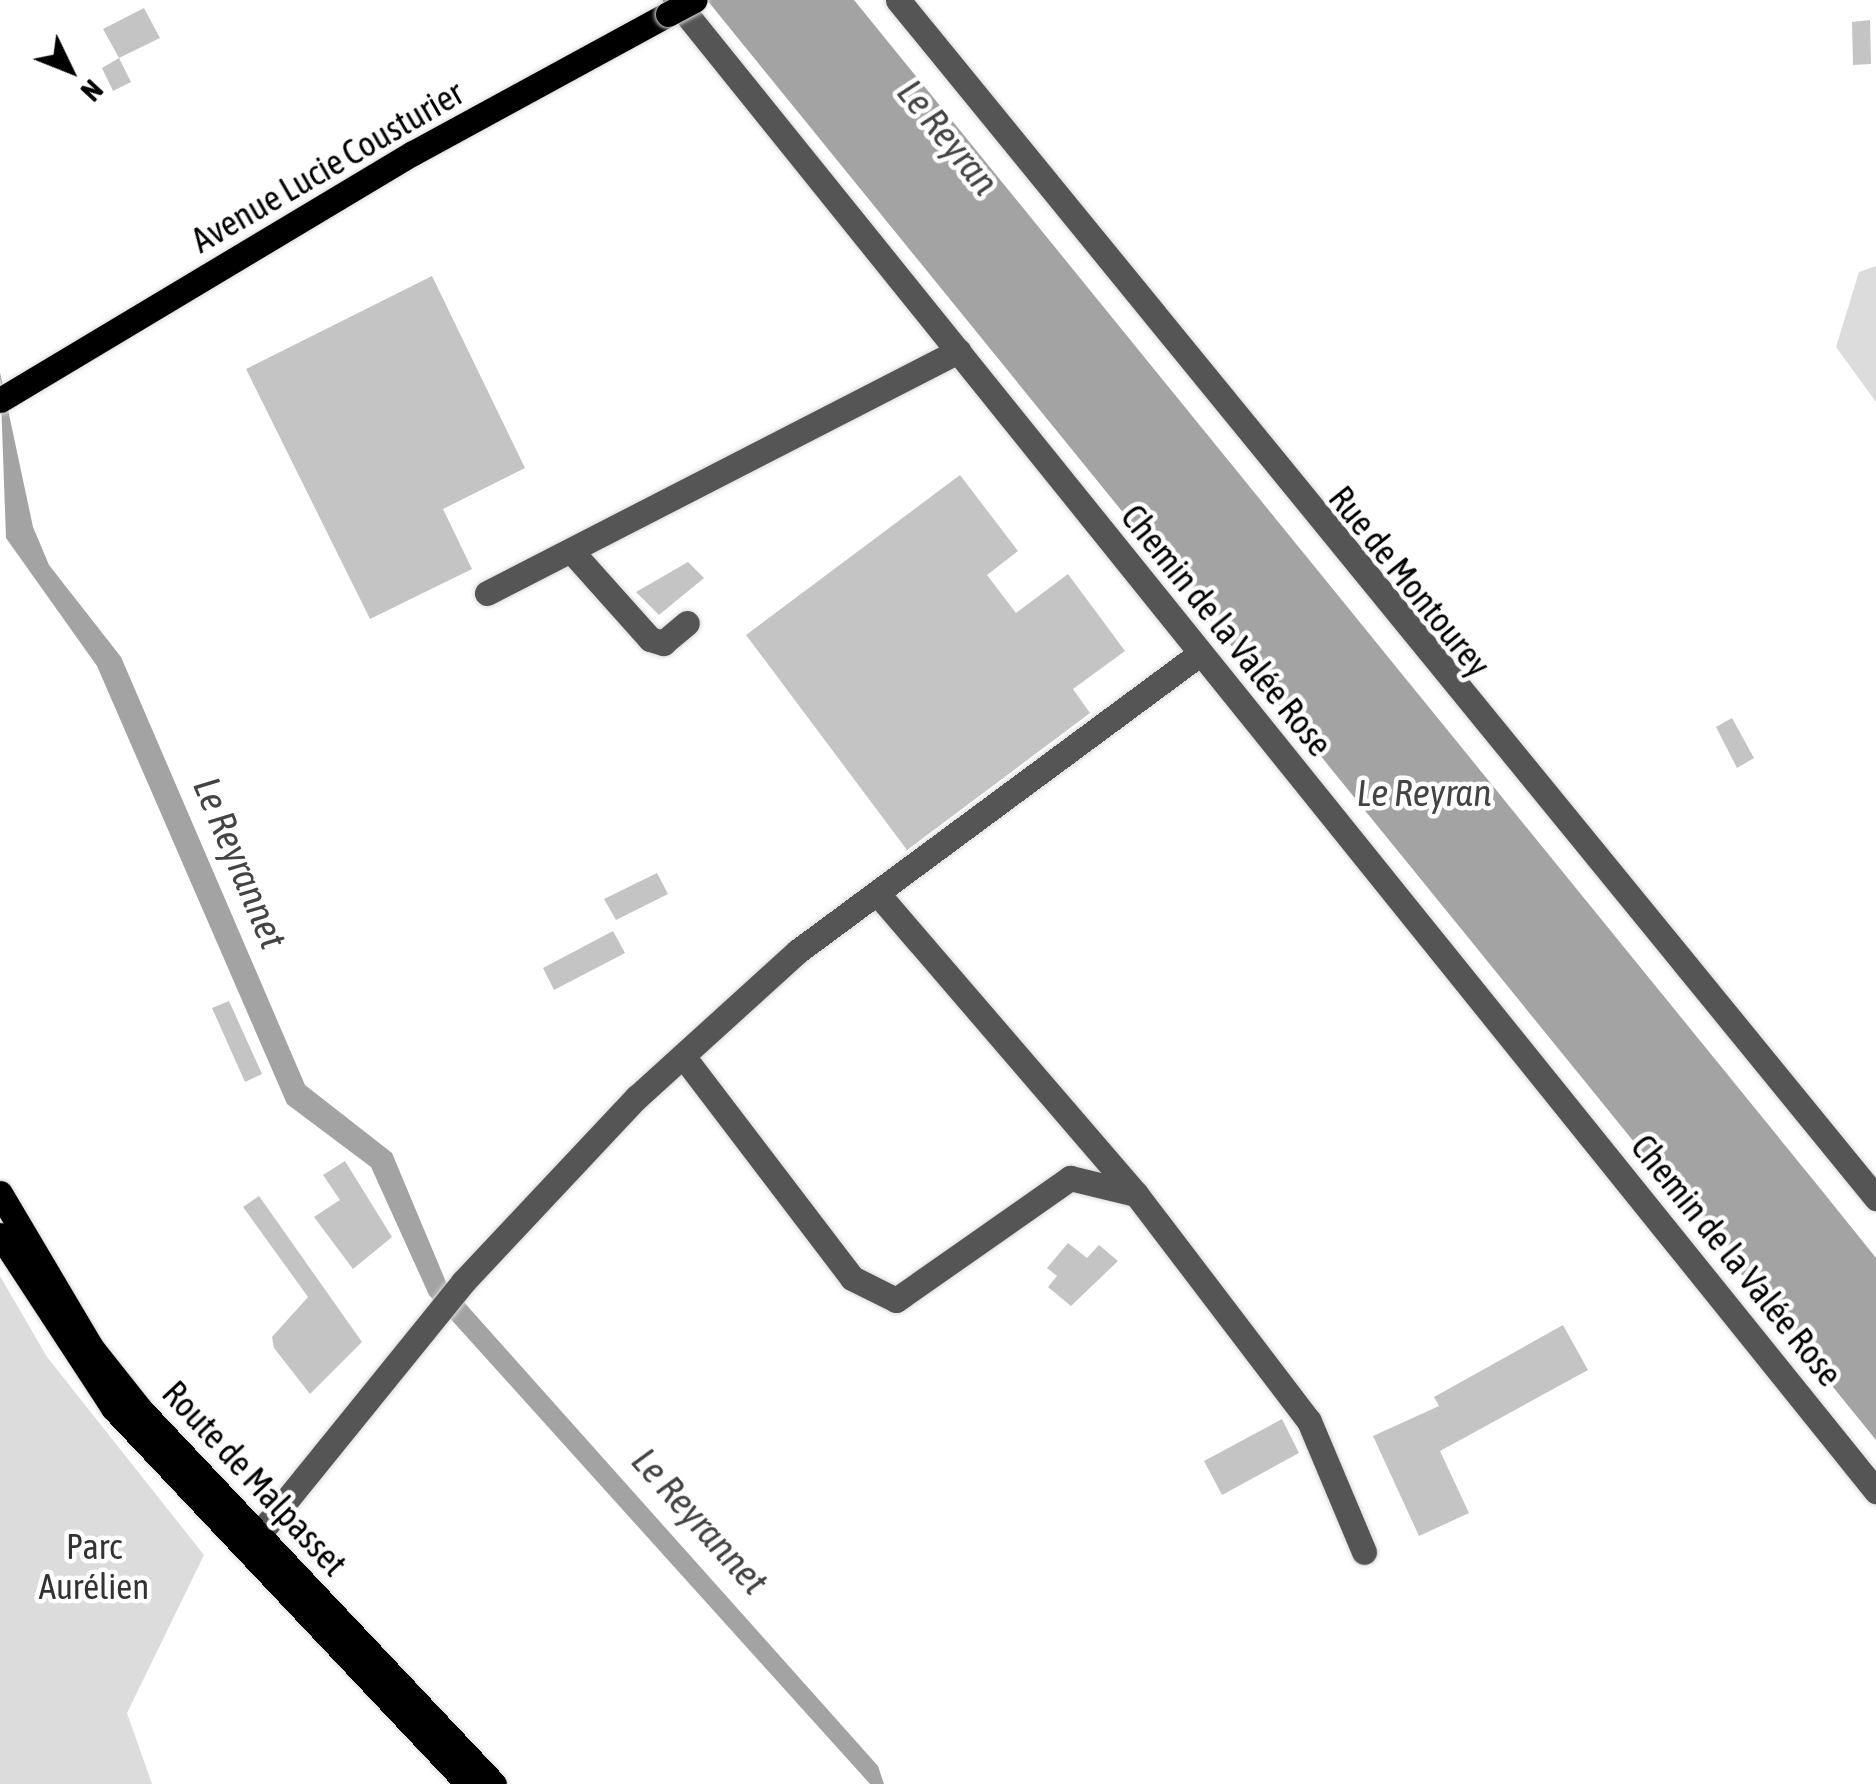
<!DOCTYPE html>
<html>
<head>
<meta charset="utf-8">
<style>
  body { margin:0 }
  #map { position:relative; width:1876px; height:1784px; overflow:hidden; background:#fff; font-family:"Asap Condensed",sans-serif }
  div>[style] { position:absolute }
  .green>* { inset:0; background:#dcdcdc }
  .water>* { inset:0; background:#a3a3a3 }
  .building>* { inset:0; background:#c4c4c4 }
  .roads { filter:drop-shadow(0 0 2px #dbdbdb) drop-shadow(0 0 2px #dbdbdb) }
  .minor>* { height:25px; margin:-12.5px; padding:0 12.5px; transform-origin:12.5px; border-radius:12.5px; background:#555 }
  .major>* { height:25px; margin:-12.5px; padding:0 12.5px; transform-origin:12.5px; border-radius:12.5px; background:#000 }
  .bridges { filter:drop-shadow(0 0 2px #dbdbdb) drop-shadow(0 0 2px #dbdbdb) }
  .major-bridge>* { height:25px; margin:-12.5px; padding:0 12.5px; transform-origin:12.5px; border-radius:12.5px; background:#000 }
  span { translate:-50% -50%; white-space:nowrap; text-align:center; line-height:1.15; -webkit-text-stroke:9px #fff; paint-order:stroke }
  .street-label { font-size:35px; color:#000 }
  .park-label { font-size:35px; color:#333 }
  .water-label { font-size:38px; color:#444; font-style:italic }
  .north { position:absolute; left:20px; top:20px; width:100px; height:100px; -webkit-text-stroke:8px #fff; paint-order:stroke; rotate:133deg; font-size:28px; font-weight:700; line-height:40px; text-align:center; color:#000 }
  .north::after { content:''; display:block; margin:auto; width:35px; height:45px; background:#000; clip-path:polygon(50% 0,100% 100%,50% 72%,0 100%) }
</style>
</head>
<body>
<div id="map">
  <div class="green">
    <i style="clip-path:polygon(1876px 266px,1876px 402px,1836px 347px,1859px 272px)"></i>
    <i style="clip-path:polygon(0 1276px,47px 1357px,204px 1555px,127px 1713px,152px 1784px,0 1784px)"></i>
  </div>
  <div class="water">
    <i style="clip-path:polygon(707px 0,854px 0,1823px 1192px,1876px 1258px,1876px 1440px)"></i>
    <i style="clip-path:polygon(0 372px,33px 527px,49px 565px,121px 657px,305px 1085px,392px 1153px,446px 1282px,878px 1766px,884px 1784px,870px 1784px,429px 1295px,371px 1167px,287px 1104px,97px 666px,6px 538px)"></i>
  </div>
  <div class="building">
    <i style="clip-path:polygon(144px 8px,160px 38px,119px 58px,103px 29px)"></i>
    <i style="clip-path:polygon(1870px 20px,1871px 64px,1853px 65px,1852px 22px)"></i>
    <i style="clip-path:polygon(119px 58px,131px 82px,113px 91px,102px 68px)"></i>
    <i style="clip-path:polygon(432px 276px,525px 468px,443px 509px,472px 569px,370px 619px,246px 369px)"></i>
    <i style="clip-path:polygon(960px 475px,1018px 551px,987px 575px,1016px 613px,1068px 574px,1125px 651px,1073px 689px,1090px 713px,907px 850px,746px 635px)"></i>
    <i style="clip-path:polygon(688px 562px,704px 578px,659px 615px,636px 592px)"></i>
    <i style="clip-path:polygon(1732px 718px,1754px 758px,1737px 768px,1716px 727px)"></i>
    <i style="clip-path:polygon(657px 873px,668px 894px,616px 920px,604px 899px)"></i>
    <i style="clip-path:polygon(613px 931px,625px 953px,554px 990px,543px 968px)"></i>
    <i style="clip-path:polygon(229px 1001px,262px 1074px,245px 1082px,212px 1008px)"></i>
    <i style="clip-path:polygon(345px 1161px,392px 1237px,353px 1269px,314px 1217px,340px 1200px,323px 1175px)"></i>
    <i style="clip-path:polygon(259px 1196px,362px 1342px,310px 1394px,274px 1348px,272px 1337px,308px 1297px,243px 1207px)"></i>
    <i style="clip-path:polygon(1068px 1243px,1087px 1258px,1099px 1245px,1118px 1261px,1071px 1306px,1048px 1287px,1057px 1276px,1047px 1268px)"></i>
    <i style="clip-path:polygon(1563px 1325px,1588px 1370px,1440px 1451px,1469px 1513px,1419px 1536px,1373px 1436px,1439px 1406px,1434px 1397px)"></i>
    <i style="clip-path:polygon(1282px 1419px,1299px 1453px,1222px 1495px,1204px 1461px)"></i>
  </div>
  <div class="roads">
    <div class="minor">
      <i style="left:675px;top:0;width:1915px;rotate:51.15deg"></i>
      <i style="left:898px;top:0;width:1547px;rotate:50.77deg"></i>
      <i style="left:574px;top:554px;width:114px;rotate:48.2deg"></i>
      <i style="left:650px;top:639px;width:14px;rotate:17deg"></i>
      <i style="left:663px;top:643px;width:31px;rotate:-40deg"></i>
      <i style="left:487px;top:593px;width:530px;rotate:-27.19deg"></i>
      <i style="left:877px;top:893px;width:397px;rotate:49.3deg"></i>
      <i style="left:1136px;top:1194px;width:285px;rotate:52.7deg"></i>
      <i style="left:1309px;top:1421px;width:142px;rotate:67.2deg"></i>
      <i style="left:683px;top:1056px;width:279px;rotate:52.7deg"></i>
      <i style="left:852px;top:1278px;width:49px;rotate:26.6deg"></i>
      <i style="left:896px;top:1300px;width:213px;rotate:-35deg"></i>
      <i style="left:1070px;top:1178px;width:68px;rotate:13.6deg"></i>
      <i style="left:247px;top:1549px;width:343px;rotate:-51deg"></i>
      <i style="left:463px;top:1282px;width:254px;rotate:-46.8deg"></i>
      <i style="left:637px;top:1097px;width:217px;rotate:-42.2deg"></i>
      <i style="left:798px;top:951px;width:500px;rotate:-36.5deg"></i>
    </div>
    <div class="major">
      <i style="left:0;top:400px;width:481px;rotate:-30.9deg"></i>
      <i style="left:413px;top:153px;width:290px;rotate:-28.6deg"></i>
      <i style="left:0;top:1193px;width:179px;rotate:59.4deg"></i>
      <i style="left:91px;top:1347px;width:80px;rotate:51.6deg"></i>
      <i style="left:141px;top:1410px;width:514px;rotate:46.65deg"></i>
      <i style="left:0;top:1235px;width:207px;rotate:56.8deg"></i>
      <i style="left:113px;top:1408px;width:517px;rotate:46.65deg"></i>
    </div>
  </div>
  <div class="bridges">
    <div class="major-bridge">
      <i style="left:668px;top:14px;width:30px;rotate:-28deg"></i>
    </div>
  </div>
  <div class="street-label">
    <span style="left:327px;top:166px;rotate:-30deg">Avenue Lucie Cousturier</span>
    <span style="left:1410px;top:581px;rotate:51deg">Rue de Montourey</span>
    <span style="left:1227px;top:630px;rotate:51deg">Chemin de la Valée Rose</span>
    <span style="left:1737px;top:1260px;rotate:51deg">Chemin de la Valée Rose</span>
    <span style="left:255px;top:1478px;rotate:47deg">Route de Malpasset</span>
  </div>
  <div class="park-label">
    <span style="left:94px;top:1566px">Parc<br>Aurélien</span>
  </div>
  <div class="water-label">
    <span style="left:948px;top:137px;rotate:51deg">Le Reyran</span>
    <span style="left:1424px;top:793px">Le Reyran</span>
    <span style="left:240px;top:863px;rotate:67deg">Le Reyrannet</span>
    <span style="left:700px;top:1521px;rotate:48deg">Le Reyrannet</span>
  </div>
  <div class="north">N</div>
</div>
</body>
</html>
